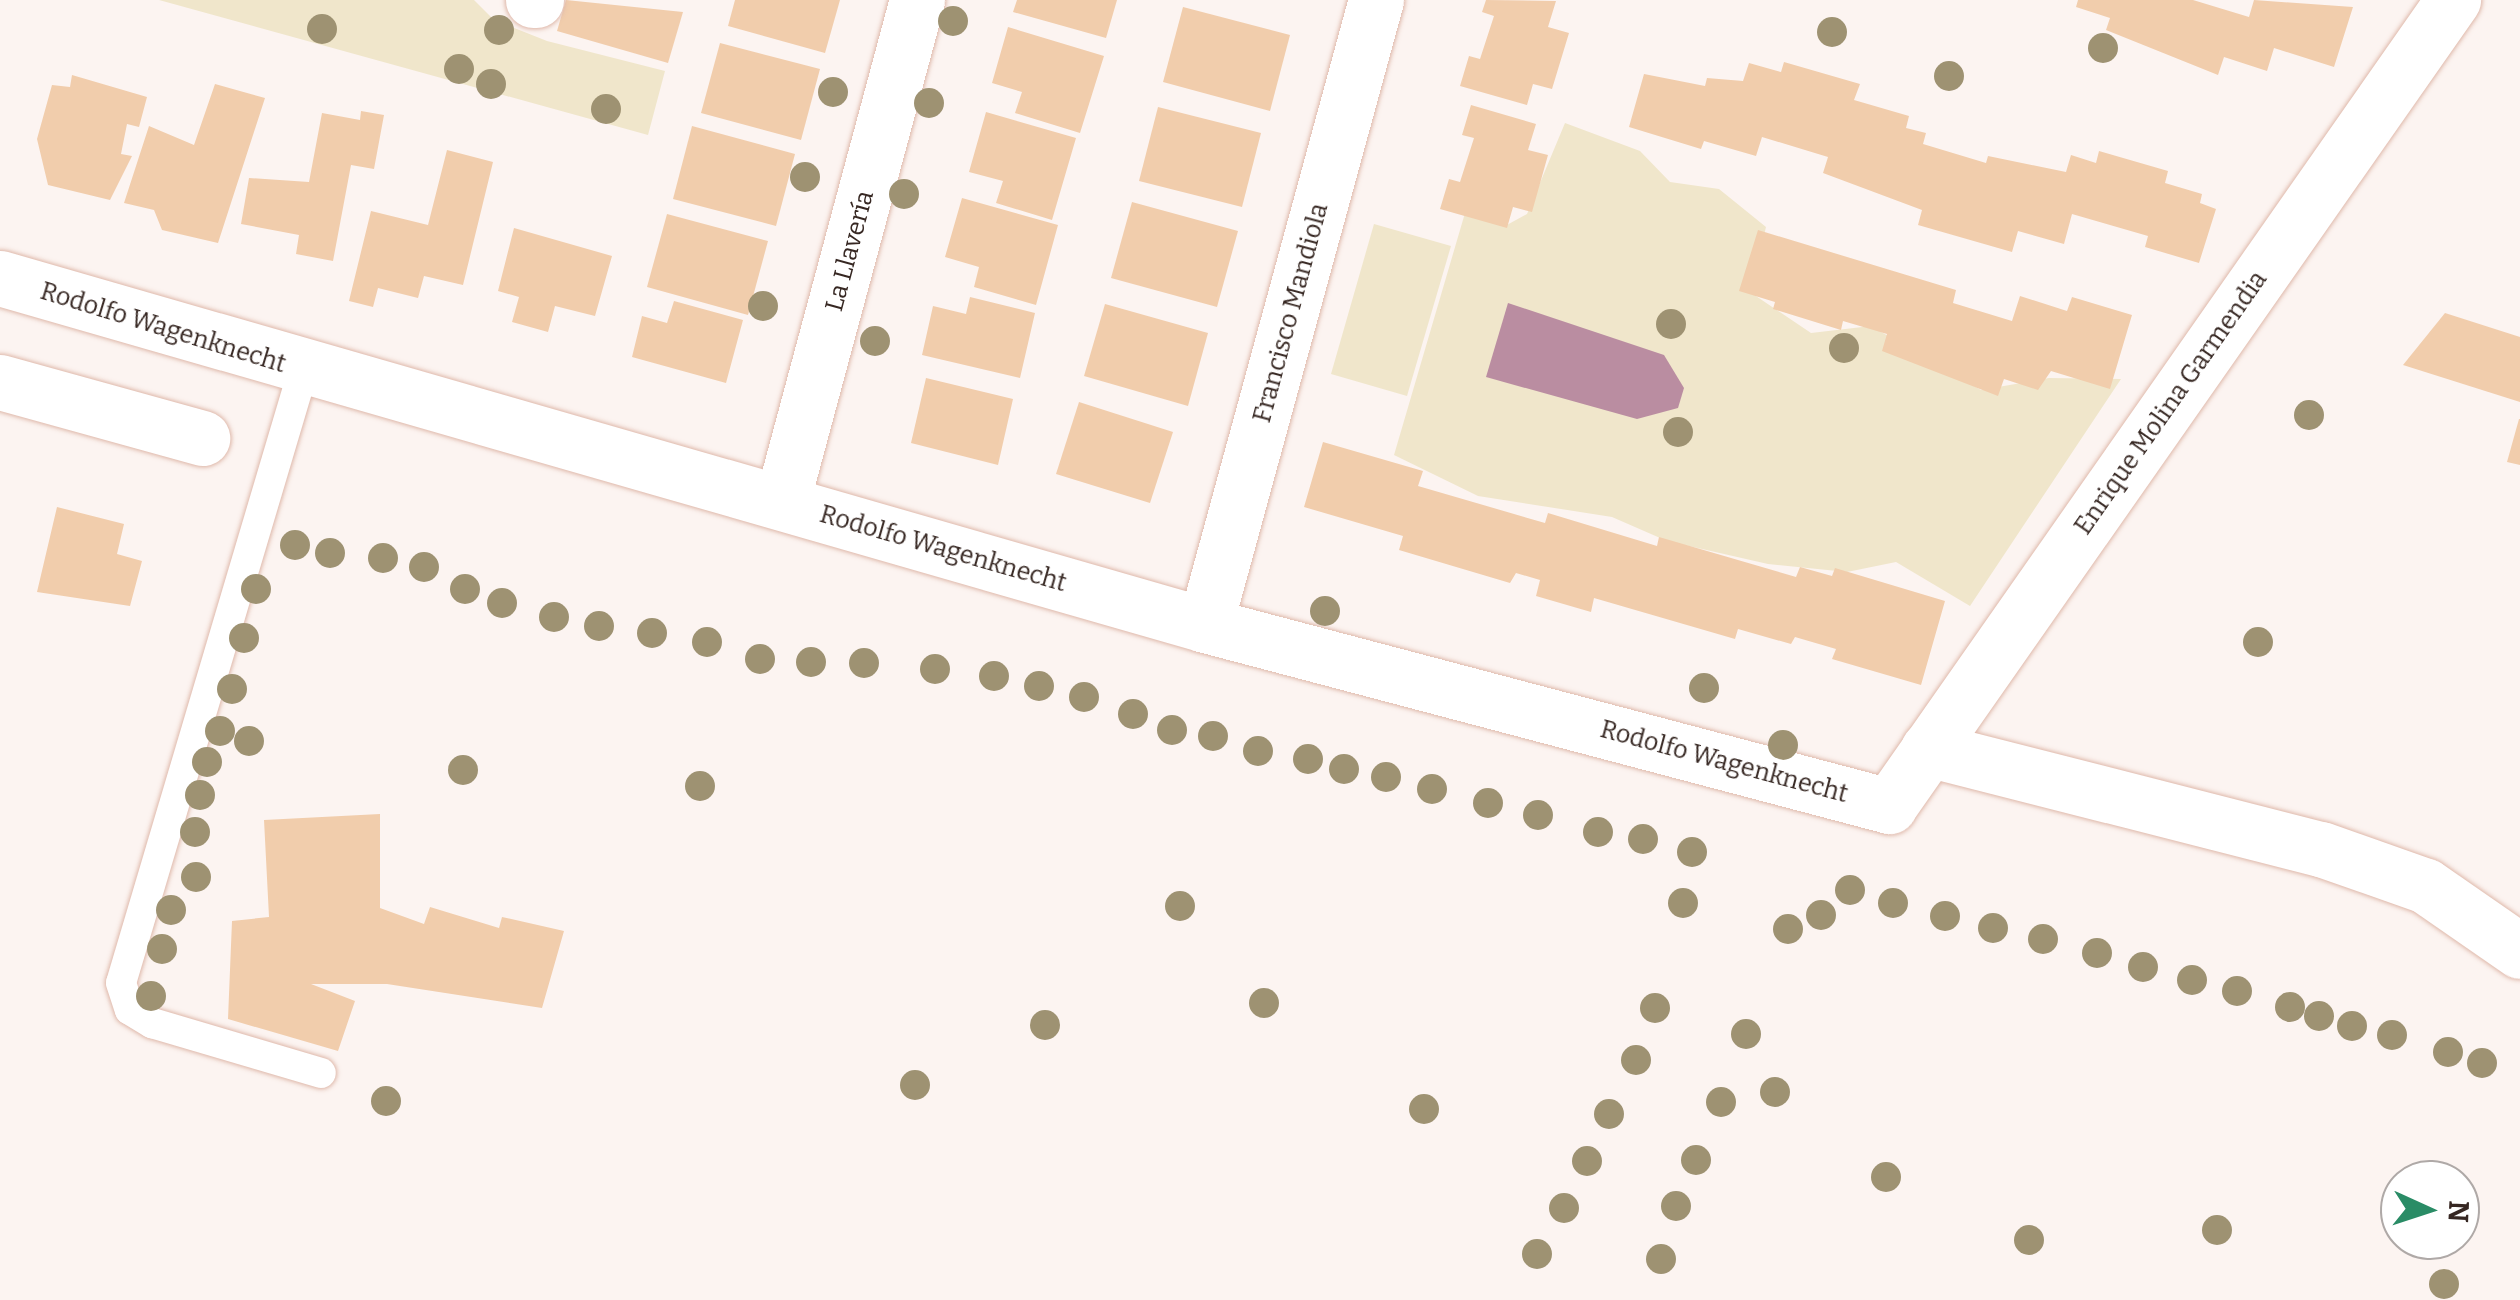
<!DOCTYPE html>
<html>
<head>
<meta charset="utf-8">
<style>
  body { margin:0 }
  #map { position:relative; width:2520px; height:1300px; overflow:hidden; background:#fcf4f1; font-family:Bitter,serif }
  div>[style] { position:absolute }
  .green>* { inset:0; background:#f0e6cb }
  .water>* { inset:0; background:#ba8da1 }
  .building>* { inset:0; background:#f1cdac }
  .roads { filter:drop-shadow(0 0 2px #dfb9ab) drop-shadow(0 0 2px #dfb9ab) }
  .service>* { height:30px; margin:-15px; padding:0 15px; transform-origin:15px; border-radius:15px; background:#fff }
  .minor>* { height:55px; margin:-27.5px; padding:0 27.5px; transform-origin:27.5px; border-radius:27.5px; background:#fff }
  .trees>* { width:30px; height:30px; margin:-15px; border-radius:50%; background:#9e9272 }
  span { translate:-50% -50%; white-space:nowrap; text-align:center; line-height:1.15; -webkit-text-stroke:9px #fff; paint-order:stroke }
  .street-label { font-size:25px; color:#362722 }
  .north { position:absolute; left:2380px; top:1160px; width:100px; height:100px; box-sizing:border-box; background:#fff; border:2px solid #afa9a7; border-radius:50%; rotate:93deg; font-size:28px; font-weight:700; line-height:40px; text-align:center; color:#362722 }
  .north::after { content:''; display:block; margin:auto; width:35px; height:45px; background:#2a8c66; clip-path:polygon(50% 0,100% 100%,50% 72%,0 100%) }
</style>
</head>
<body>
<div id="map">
  <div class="green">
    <i style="clip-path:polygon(159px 0,474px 0,494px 20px,547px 41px,665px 71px,648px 135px)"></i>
    <i style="clip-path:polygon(1565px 123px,1640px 151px,1670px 182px,1719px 189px,1766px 227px,1750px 292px,1811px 333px,1871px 326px,1981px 390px,2049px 378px,2121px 379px,1970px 606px,1896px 562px,1847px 572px,1768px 564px,1667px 541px,1612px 517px,1478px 496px,1394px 455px,1465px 213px,1505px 226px,1527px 214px)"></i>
    <i style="clip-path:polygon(1374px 224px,1451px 246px,1407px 396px,1331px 374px)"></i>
  </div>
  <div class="water">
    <i style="clip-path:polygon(1508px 303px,1664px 355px,1684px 388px,1678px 408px,1637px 419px,1486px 377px)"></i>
  </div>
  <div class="building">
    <i style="clip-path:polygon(566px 0,683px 12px,668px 63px,557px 31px)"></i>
    <i style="clip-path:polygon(735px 0,840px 0,825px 53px,728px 26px)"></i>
    <i style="clip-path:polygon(1017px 0,1117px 0,1106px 38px,1013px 12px)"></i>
    <i style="clip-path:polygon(1486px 0,1556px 1px,1548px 27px,1569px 33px,1552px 89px,1533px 84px,1527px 105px,1460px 86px,1469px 56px,1480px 59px,1494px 16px,1482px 12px)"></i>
    <i style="clip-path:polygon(2078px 0,2193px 0,2249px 17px,2254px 0,2353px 7px,2334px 67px,2274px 48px,2267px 71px,2224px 57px,2218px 75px,2106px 30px,2110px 18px,2076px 7px)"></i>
    <i style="clip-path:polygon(1183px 7px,1290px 35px,1270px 111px,1163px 82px)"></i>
    <i style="clip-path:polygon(1008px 27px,1104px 56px,1080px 133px,1015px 113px,1022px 92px,992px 83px)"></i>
    <i style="clip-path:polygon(720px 43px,820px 69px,801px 140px,701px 113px)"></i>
    <i style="clip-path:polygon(1784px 62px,1860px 84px,1854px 100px,1909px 116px,1906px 128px,1926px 133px,1923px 144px,1986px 163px,1988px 156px,2066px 172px,2071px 155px,2096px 163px,2099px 151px,2168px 171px,2165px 183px,2202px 194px,2200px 203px,2216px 209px,2199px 263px,2145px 247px,2148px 236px,2072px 214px,2064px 244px,2018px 231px,2012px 252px,1918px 225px,1922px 210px,1823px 173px,1828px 157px,1762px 137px,1756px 156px,1704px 141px,1701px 149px,1629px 127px,1644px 74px,1705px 86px,1707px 78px,1743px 81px,1749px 63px,1781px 72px)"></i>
    <i style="clip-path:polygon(72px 75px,147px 97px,139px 127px,127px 124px,121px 154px,132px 156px,110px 200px,48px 185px,37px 139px,52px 85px,70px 87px)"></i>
    <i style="clip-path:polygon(215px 84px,265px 98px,218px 243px,162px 230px,154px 210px,124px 203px,149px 126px,194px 145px)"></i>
    <i style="clip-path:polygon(1471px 105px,1536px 124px,1528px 150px,1548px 155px,1532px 212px,1513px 207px,1507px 228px,1440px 209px,1449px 179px,1460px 182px,1474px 138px,1462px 135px)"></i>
    <i style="clip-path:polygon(1158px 107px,1261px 133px,1242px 207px,1139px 181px)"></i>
    <i style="clip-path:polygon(361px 111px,384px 115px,374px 169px,351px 165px,333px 261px,296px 254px,299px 235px,241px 224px,249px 178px,309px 182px,322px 113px,360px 120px)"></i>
    <i style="clip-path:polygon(986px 112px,1076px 138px,1052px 220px,996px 203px,1003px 181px,969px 172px)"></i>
    <i style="clip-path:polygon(692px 126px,795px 154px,776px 226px,673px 199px)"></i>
    <i style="clip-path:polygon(447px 150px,493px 162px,463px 285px,424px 276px,418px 298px,378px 288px,373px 307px,349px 301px,371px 211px,428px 225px)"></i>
    <i style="clip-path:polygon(962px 198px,1058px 225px,1036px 305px,974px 287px,979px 267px,945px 257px)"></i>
    <i style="clip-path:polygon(1132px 202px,1238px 231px,1217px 307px,1111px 278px)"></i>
    <i style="clip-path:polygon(667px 214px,768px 241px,748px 315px,647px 287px)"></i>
    <i style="clip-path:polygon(514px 228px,612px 256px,595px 316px,555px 306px,548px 332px,512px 322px,519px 297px,498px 291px)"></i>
    <i style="clip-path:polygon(1758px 230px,1956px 290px,1953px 303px,2012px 321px,2020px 296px,2067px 311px,2072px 297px,2132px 315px,2110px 389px,2051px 371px,2038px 390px,2004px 379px,1998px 396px,1882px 351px,1887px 334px,1843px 321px,1841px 330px,1773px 309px,1775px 302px,1739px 291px)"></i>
    <i style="clip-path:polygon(970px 297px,1035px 313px,1020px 378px,922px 355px,933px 306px,966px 314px)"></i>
    <i style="clip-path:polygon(674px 301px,743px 320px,726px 383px,632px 357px,642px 316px,667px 323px)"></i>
    <i style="clip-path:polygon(1105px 304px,1208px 333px,1188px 406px,1084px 376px)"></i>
    <i style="clip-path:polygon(2445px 313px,2520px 337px,2520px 402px,2403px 365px)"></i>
    <i style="clip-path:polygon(926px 378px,1013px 399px,998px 465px,911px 443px)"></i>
    <i style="clip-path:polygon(1079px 402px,1173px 432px,1150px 503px,1056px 474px)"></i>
    <i style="clip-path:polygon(2519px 419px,2520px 419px,2520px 465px,2507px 462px)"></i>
    <i style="clip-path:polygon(1323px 442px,1423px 471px,1418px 486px,1545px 523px,1548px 513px,1657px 546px,1659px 537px,1796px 577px,1800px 567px,1832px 576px,1835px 568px,1945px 601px,1921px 685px,1832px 659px,1836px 649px,1795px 637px,1791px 644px,1738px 629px,1735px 639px,1594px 598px,1591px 612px,1536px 596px,1540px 580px,1516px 573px,1510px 583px,1399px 550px,1403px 536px,1304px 507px)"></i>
    <i style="clip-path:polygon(57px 507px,124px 524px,117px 554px,142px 561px,130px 606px,37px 592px)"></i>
    <i style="clip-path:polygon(380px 814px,380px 908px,424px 924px,430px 907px,499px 928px,502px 917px,564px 931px,542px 1008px,387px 984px,311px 984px,355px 1001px,338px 1051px,228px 1019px,232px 921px,269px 917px,264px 820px)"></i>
  </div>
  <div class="roads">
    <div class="service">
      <i style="left:303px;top:371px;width:638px;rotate:106.56deg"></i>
      <i style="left:121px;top:983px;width:28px;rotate:72deg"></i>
      <i style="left:130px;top:1010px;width:26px;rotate:31deg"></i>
      <i style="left:152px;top:1023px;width:176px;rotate:16.5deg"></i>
    </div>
    <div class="minor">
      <i style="left:533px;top:0;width:3px"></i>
      <i style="left:0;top:278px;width:1254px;rotate:16.06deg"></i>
      <i style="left:1205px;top:625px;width:708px;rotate:14.82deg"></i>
      <i style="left:1889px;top:806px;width:984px;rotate:-55.02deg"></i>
      <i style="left:0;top:382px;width:210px;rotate:15.5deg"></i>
      <i style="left:782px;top:501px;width:519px;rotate:-74.92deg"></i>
      <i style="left:1205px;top:625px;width:648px;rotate:-74.7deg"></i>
      <i style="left:1928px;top:749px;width:406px;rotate:14.3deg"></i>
      <i style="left:2321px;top:849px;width:111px;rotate:19.4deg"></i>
      <i style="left:2426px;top:886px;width:114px;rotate:34.7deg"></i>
    </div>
  </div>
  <div class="trees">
    <i style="left:953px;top:21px"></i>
    <i style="left:322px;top:29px"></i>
    <i style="left:499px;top:30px"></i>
    <i style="left:1832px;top:32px"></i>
    <i style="left:2103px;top:48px"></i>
    <i style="left:459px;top:69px"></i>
    <i style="left:1949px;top:76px"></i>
    <i style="left:491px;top:84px"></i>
    <i style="left:833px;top:92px"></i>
    <i style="left:929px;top:103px"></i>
    <i style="left:606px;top:109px"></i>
    <i style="left:805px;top:177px"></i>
    <i style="left:904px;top:194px"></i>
    <i style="left:763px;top:306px"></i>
    <i style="left:1671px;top:324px"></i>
    <i style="left:875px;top:341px"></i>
    <i style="left:1844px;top:348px"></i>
    <i style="left:2309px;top:415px"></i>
    <i style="left:1678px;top:432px"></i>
    <i style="left:295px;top:545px"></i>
    <i style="left:330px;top:553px"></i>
    <i style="left:383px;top:558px"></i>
    <i style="left:424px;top:567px"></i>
    <i style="left:256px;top:589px"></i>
    <i style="left:465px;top:589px"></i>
    <i style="left:502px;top:603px"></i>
    <i style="left:1325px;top:611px"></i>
    <i style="left:554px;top:617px"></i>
    <i style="left:599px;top:626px"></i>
    <i style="left:652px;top:633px"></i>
    <i style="left:244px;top:638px"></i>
    <i style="left:707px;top:642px"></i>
    <i style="left:2258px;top:642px"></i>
    <i style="left:760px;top:659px"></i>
    <i style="left:811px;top:662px"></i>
    <i style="left:864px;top:663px"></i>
    <i style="left:935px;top:669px"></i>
    <i style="left:994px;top:676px"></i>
    <i style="left:1039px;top:686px"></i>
    <i style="left:1704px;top:688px"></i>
    <i style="left:232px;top:689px"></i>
    <i style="left:1084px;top:697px"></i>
    <i style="left:1133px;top:714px"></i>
    <i style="left:1172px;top:730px"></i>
    <i style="left:220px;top:731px"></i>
    <i style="left:1213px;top:736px"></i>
    <i style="left:249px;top:741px"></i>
    <i style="left:1783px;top:745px"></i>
    <i style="left:1258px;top:751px"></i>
    <i style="left:1308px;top:759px"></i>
    <i style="left:207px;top:762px"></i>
    <i style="left:1344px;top:769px"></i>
    <i style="left:463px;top:770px"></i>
    <i style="left:1386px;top:777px"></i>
    <i style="left:700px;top:786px"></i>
    <i style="left:1432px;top:789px"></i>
    <i style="left:200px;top:795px"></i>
    <i style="left:1488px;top:803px"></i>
    <i style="left:1538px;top:815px"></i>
    <i style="left:195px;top:832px"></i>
    <i style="left:1598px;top:832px"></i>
    <i style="left:1643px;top:839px"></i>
    <i style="left:1692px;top:852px"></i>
    <i style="left:196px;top:877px"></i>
    <i style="left:1850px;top:890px"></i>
    <i style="left:1683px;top:903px"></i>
    <i style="left:1893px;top:903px"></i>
    <i style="left:1180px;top:906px"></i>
    <i style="left:171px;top:910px"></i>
    <i style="left:1821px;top:915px"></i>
    <i style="left:1945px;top:916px"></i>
    <i style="left:1993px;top:928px"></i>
    <i style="left:1788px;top:929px"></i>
    <i style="left:2043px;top:939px"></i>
    <i style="left:162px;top:949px"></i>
    <i style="left:2097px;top:953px"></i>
    <i style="left:2143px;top:967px"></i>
    <i style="left:2192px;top:980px"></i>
    <i style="left:2237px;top:991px"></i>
    <i style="left:151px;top:996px"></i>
    <i style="left:1264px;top:1003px"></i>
    <i style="left:2290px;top:1007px"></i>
    <i style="left:1655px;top:1008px"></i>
    <i style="left:2319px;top:1016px"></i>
    <i style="left:1045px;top:1025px"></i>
    <i style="left:2352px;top:1026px"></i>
    <i style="left:1746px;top:1034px"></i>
    <i style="left:2392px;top:1035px"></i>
    <i style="left:2448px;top:1052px"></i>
    <i style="left:1636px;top:1060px"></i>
    <i style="left:2482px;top:1063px"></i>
    <i style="left:915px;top:1085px"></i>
    <i style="left:1775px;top:1092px"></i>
    <i style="left:386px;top:1101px"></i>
    <i style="left:1721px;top:1102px"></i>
    <i style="left:1424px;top:1109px"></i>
    <i style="left:1609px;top:1114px"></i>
    <i style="left:1696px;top:1160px"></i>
    <i style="left:1587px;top:1161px"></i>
    <i style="left:1886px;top:1177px"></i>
    <i style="left:1676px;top:1206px"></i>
    <i style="left:1564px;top:1208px"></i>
    <i style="left:2217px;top:1230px"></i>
    <i style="left:2029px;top:1240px"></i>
    <i style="left:1537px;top:1254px"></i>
    <i style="left:1661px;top:1259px"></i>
    <i style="left:2444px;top:1284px"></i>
  </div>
  <div class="street-label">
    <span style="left:850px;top:251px;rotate:-75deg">La Llavería</span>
    <span style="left:1291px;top:313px;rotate:-75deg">Francisco Mandiola</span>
    <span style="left:163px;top:328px;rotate:17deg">Rodolfo Wagenknecht</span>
    <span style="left:2171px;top:403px;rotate:-55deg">Enrique Molina Garmendia</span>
    <span style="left:943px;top:549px;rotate:16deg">Rodolfo Wagenknecht</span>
    <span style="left:1724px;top:762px;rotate:15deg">Rodolfo Wagenknecht</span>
  </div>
  <div class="north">N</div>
</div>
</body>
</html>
